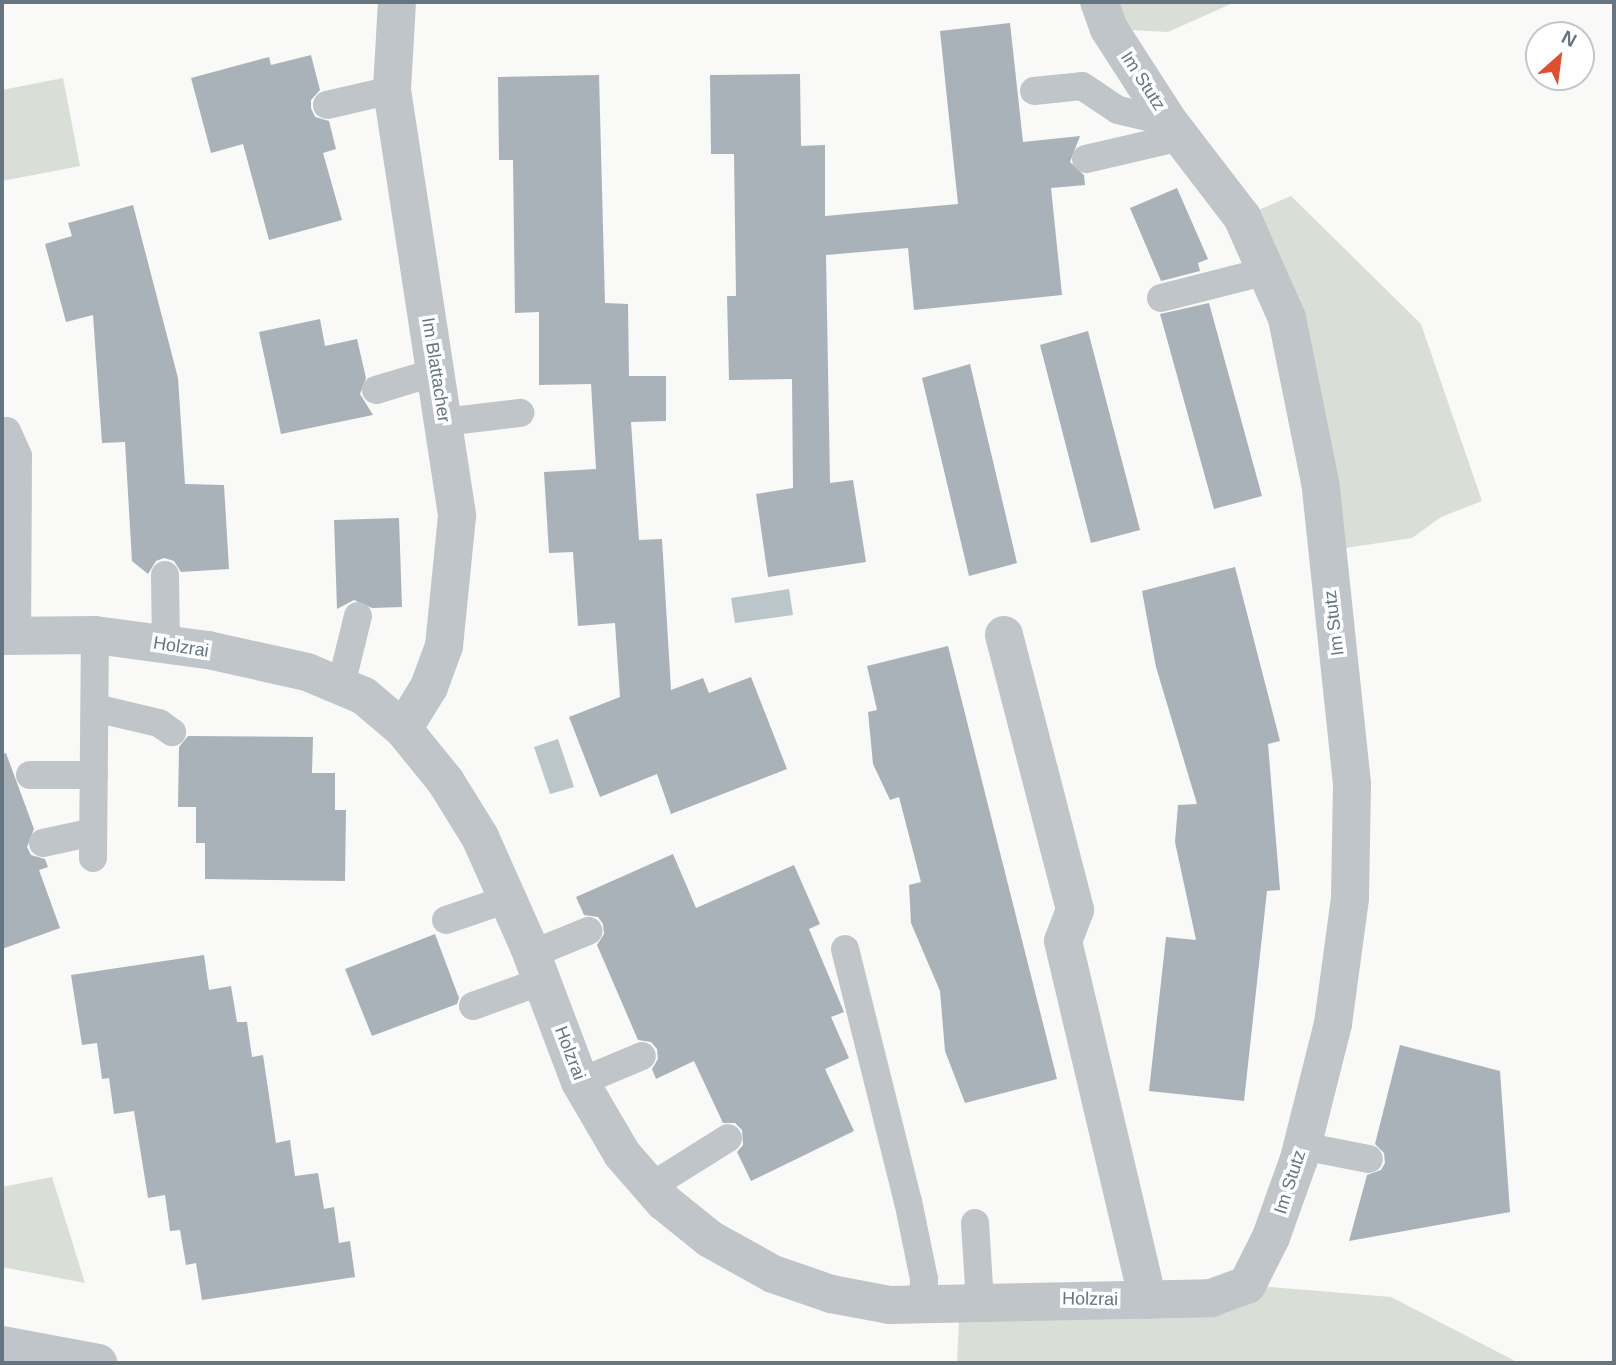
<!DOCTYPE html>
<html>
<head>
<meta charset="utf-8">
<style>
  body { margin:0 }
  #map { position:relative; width:1616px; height:1365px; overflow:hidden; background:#f9f9f7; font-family:Helvetica,sans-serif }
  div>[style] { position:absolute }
  .green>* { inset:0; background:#d9ded6 }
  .water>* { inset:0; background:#bac6ca }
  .building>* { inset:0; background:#a9b2b8 }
  .service>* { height:28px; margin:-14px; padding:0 14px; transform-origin:14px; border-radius:14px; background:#c0c5c9 }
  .minor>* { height:38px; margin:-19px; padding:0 19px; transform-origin:19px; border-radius:19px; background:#c0c5c9 }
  span { translate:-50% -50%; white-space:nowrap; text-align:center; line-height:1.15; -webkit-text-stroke:7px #fff; paint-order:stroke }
  .street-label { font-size:18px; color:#657681 }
  .frame { position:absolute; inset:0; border:4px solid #657681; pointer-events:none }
  .north { position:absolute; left:1525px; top:21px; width:70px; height:70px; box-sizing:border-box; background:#fff; border:2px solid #c1c8cd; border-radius:50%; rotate:28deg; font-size:19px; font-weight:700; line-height:28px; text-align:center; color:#657681 }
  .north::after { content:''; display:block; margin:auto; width:24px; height:32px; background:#e04e30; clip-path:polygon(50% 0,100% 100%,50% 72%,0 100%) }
</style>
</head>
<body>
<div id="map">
  <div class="green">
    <i style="clip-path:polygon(1099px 2px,1235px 2px,1168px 32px,1109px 29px)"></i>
    <i style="clip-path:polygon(63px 78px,80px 166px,2px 181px,2px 90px)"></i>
    <i style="clip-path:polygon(1291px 196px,1421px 324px,1482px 501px,1441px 517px,1412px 538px,1326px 551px,1242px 217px)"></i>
    <i style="clip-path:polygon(52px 1177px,85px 1283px,2px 1267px,2px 1187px)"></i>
    <i style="clip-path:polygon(1247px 1285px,1391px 1297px,1519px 1363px,957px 1363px,959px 1320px)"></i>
  </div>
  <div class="water">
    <i style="clip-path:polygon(789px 589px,793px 615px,735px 623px,731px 598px)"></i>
    <i style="clip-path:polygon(558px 739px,574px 787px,550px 794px,534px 747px)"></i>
  </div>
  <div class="building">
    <i style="clip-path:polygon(1010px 23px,1023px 142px,1080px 136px,1070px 162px,1084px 175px,1085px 185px,1051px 188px,1062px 295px,914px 310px,908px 248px,826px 255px,830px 483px,853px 480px,866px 562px,768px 577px,756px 494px,793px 488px,792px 379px,729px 380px,727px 296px,736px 296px,734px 154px,711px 154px,710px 75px,800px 74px,801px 146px,825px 145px,825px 216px,958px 204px,940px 31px)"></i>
    <i style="clip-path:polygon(311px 55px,320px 90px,311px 100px,311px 108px,315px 117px,329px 121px,336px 149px,323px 153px,342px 220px,269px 240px,243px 144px,211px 153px,191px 78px,269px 57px,271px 65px)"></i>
    <i style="clip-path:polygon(599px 75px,605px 303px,628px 304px,629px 376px,666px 376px,666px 421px,631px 422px,639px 540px,662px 539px,671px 690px,703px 678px,709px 693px,751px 677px,787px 769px,671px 814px,657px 774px,600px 797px,569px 717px,620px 697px,615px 623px,578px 626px,573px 552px,549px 553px,544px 472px,596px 469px,591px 384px,539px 385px,539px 312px,515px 313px,513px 160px,499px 160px,498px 77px)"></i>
    <i style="clip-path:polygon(1177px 188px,1208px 259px,1198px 263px,1200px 271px,1161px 281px,1130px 208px)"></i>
    <i style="clip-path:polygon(133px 205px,178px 378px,185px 484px,224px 485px,229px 569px,181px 572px,174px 561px,164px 558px,156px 561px,148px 574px,132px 561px,125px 442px,102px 443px,93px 315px,66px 322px,45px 244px,72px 236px,68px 223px)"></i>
    <i style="clip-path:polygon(1209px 303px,1262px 496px,1214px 509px,1160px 314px)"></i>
    <i style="clip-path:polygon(320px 319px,325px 346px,357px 339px,366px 378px,360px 394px,373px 415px,281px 434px,259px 332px)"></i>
    <i style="clip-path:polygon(1088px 331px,1140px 530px,1091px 543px,1040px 345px)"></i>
    <i style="clip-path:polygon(970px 364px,1017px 563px,969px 576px,922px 378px)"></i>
    <i style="clip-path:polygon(399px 518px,402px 607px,372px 608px,354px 600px,337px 609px,334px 520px)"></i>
    <i style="clip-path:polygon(1235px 567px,1280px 741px,1268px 744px,1280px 890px,1267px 891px,1244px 1101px,1149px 1091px,1166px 937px,1196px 940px,1175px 842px,1178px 805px,1197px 804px,1156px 667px,1142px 591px)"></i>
    <i style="clip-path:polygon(948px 646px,1057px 1079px,965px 1103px,945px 1051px,940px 991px,911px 923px,909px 885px,921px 882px,899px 797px,890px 800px,873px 764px,868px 712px,877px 710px,867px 666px)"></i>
    <i style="clip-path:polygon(188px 736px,313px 737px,312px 773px,335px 773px,335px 810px,346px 810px,345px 881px,205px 879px,205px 843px,196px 843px,196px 807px,178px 807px,179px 747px)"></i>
    <i style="clip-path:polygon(6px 753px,34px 829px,27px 847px,31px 855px,45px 859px,48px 867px,39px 870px,60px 928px,2px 949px,2px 754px)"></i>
    <i style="clip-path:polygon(673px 854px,696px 908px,794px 865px,820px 924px,809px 929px,844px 1012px,831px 1017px,849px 1058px,825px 1069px,854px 1131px,751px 1181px,737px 1152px,743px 1145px,742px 1130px,735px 1123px,723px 1123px,694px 1061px,656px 1079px,652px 1069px,658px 1059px,657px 1049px,651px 1042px,638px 1040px,597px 945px,604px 934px,603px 924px,598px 917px,584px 915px,576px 897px)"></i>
    <i style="clip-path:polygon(435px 934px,459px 998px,457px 1004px,372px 1036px,345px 969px)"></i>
    <i style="clip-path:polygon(204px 955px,209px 990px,231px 986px,237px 1022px,247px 1022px,252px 1057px,263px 1055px,276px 1143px,290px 1140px,295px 1176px,318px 1173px,324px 1209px,334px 1207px,339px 1243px,350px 1241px,355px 1277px,202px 1300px,196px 1263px,186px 1265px,180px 1230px,170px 1231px,165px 1195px,148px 1198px,134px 1111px,114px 1114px,109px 1078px,102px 1079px,97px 1043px,82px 1045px,71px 975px)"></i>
    <i style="clip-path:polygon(1400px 1045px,1500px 1071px,1510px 1212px,1349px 1241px,1367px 1175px,1381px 1170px,1385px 1163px,1384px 1153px,1375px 1144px)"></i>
  </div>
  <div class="service">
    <i style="left:1034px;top:91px;width:48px;rotate:-5.9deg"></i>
    <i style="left:1082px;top:86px;width:43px;rotate:33.7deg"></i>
    <i style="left:1118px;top:110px;width:52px;rotate:13.2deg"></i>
    <i style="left:327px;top:105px;width:67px;rotate:-13deg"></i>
    <i style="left:1086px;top:159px;width:98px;rotate:-13deg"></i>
    <i style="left:1161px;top:298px;width:109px;rotate:-14.3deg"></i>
    <i style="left:376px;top:390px;width:63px;rotate:-16.7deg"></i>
    <i style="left:444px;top:422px;width:77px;rotate:-6.8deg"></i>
    <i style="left:7px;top:431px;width:27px;rotate:66deg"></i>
    <i style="left:18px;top:456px;width:180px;rotate:90.3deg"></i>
    <i style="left:165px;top:575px;width:68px;rotate:89.2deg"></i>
    <i style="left:341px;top:685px;width:71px;rotate:-76.2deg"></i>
    <i style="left:95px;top:708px;width:66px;rotate:13.2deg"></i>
    <i style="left:159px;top:723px;width:16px;rotate:35deg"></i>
    <i style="left:30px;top:775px;width:64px"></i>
    <i style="left:43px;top:843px;width:51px;rotate:-12.4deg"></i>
    <i style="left:93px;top:858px;width:223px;rotate:-89.5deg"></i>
    <i style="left:446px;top:920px;width:65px;rotate:-18.7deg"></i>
    <i style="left:845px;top:949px;width:260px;rotate:76deg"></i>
    <i style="left:908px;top:1201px;width:80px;rotate:78.4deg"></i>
    <i style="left:924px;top:1279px;width:25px;rotate:92deg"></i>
    <i style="left:532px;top:954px;width:61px;rotate:-22.3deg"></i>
    <i style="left:473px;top:1006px;width:73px;rotate:-19.9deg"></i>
    <i style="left:580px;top:1082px;width:67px;rotate:-22.8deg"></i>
    <i style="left:1302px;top:1146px;width:68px;rotate:11deg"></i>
    <i style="left:650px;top:1187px;width:92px;rotate:-32.1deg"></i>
    <i style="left:975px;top:1223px;width:79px;rotate:86.4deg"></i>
  </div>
  <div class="minor">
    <i style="left:397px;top:2px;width:88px;rotate:93.3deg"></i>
    <i style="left:392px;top:90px;width:431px;rotate:81.3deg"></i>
    <i style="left:457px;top:516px;width:131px;rotate:95.7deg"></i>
    <i style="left:444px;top:646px;width:44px;rotate:110.1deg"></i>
    <i style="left:429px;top:687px;width:49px;rotate:121.8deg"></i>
    <i style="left:1004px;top:635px;width:284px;rotate:75.5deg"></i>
    <i style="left:1075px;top:910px;width:33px;rotate:111deg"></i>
    <i style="left:1063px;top:941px;width:369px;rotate:76.7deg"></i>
    <i style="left:2px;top:636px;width:93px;rotate:-0.6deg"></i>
    <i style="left:95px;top:635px;width:114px;rotate:7.6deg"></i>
    <i style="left:208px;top:650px;width:101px;rotate:12.5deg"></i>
    <i style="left:307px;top:672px;width:62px;rotate:22.8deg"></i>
    <i style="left:364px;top:696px;width:51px;rotate:40.2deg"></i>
    <i style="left:403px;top:729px;width:68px;rotate:50.9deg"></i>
    <i style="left:446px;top:782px;width:65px;rotate:58.3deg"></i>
    <i style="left:480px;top:837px;width:120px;rotate:66deg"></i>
    <i style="left:529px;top:947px;width:144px;rotate:69.3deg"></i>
    <i style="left:580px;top:1082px;width:83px;rotate:59.7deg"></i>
    <i style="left:622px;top:1154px;width:64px;rotate:48.8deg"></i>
    <i style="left:664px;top:1202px;width:59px;rotate:38.8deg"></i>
    <i style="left:710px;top:1239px;width:72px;rotate:29.1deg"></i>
    <i style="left:773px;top:1274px;width:61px;rotate:19deg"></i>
    <i style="left:831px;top:1294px;width:59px;rotate:10.7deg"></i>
    <i style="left:889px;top:1305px;width:322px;rotate:-1.2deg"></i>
    <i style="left:1211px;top:1298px;width:38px;rotate:-20deg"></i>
    <i style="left:1247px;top:1285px;width:54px;rotate:-63.4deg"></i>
    <i style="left:1271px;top:1237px;width:83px;rotate:-70.3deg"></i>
    <i style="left:1299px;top:1159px;width:139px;rotate:-75.9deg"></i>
    <i style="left:1333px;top:1024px;width:127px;rotate:-82.3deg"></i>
    <i style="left:1350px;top:898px;width:114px;rotate:-89deg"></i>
    <i style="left:1352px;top:784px;width:304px;rotate:-96deg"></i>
    <i style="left:1320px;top:482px;width:167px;rotate:-101.4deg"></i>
    <i style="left:1287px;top:318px;width:111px;rotate:-114deg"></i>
    <i style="left:1242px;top:217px;width:120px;rotate:-127.5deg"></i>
    <i style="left:1169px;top:122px;width:111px;rotate:-122.8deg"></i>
    <i style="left:1109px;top:29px;width:29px;rotate:-110deg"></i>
    <i style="left:2px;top:1345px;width:98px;rotate:10.6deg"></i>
  </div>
  <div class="street-label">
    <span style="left:1143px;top:81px;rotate:57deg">Im Stutz</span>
    <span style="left:436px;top:370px;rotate:81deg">Im Blattacher</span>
    <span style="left:1334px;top:623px;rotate:-97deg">Im Stutz</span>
    <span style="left:181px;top:647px;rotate:9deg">Holzrai</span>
    <span style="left:570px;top:1053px;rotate:69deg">Holzrai</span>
    <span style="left:1290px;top:1182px;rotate:-72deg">Im Stutz</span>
    <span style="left:1090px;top:1299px;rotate:1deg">Holzrai</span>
  </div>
  <div class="frame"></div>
  <div class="north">N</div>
</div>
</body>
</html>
